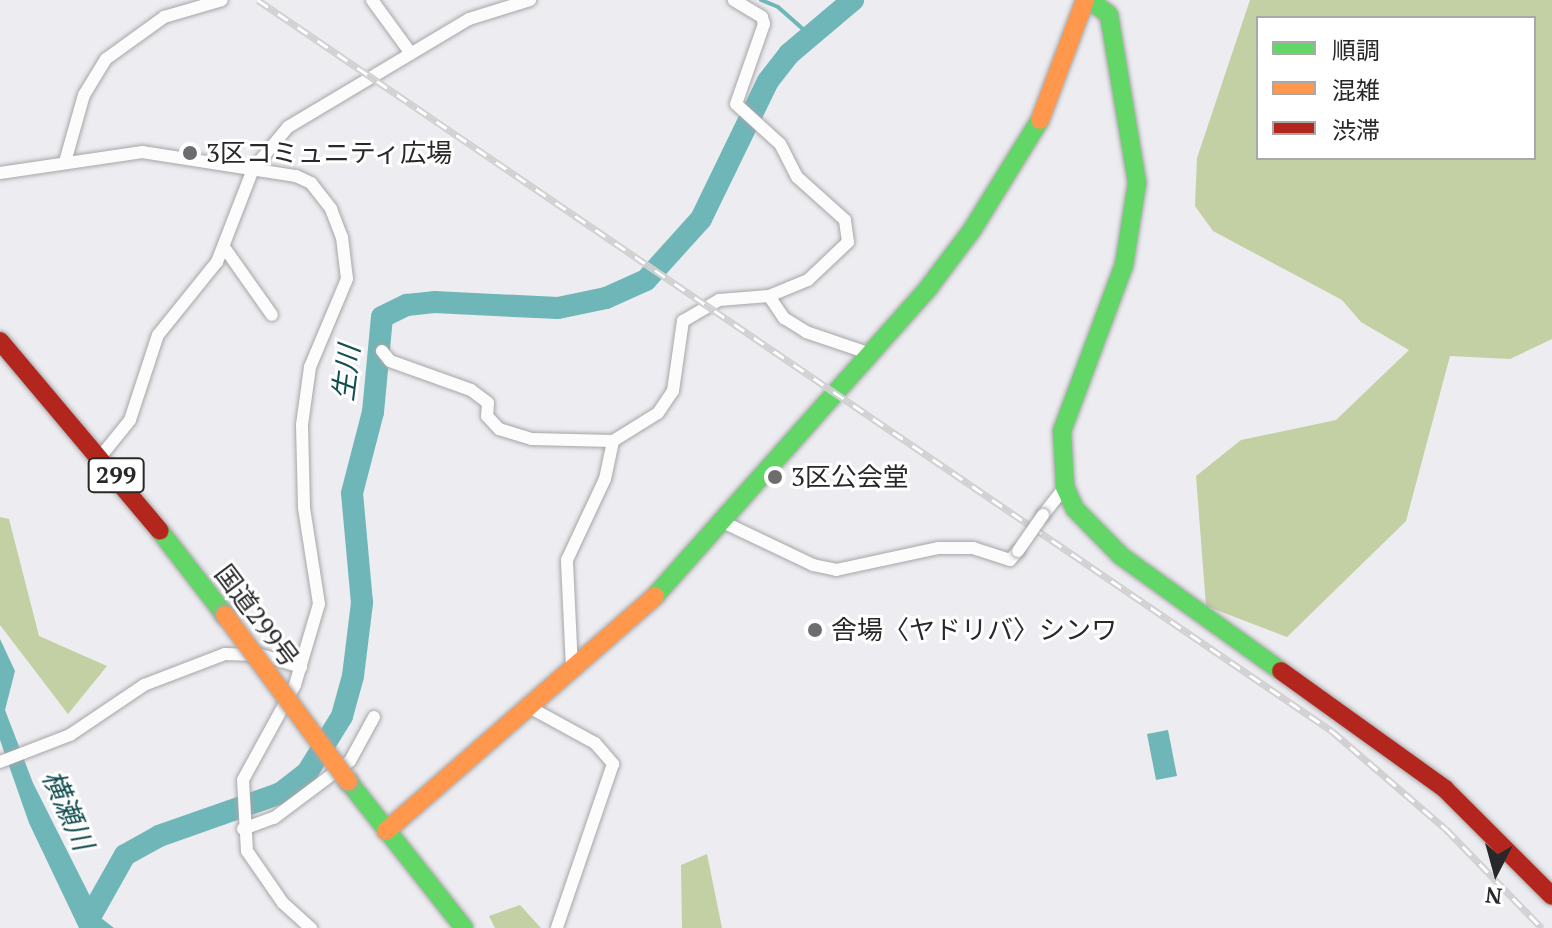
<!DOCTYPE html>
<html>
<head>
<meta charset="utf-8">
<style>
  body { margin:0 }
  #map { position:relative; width:1552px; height:928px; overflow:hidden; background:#edecf0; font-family:"PT Serif","Noto Sans JP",serif }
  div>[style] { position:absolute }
  .forest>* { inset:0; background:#c2d0a3 }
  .water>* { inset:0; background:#6eb6b8 }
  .stream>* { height:4px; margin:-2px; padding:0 2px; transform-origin:2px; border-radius:2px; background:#6eb6b8 }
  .river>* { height:22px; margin:-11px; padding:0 11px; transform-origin:11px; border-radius:11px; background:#6eb6b8 }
  .roads { filter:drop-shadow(0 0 2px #a6a6a8) drop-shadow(0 0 2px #a6a6a8) }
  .street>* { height:12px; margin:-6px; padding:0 6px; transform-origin:6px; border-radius:6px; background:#fcfcfd }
  .fast>* { height:18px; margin:-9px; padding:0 9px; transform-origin:9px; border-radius:9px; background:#63d668 }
  .slow>* { height:18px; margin:-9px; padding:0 9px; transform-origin:9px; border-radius:9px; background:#ff974d }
  .jam>* { height:18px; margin:-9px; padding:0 9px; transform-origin:9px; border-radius:9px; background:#b3261e }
  .rail>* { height:7px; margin-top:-3.5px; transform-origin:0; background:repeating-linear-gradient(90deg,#fff 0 12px,#d1d1d2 0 24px); box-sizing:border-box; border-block:2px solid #d1d1d2 }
  .bridges { filter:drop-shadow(0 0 2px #a6a6a8) drop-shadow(0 0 2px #a6a6a8) }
  .street-bridge>* { height:12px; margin:-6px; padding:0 6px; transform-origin:6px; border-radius:6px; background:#fcfcfd }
  .slow-bridge>* { height:18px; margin:-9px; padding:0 9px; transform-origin:9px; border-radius:9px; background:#ff974d }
  .dots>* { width:22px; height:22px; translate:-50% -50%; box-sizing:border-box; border:4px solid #fff; border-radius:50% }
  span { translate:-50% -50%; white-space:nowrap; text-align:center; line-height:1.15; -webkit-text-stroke:6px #fff; paint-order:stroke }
  .shield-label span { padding:2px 6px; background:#fff; border:2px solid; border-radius:6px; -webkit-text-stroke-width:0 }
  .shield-label { font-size:24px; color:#28282a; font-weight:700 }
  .poi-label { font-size:26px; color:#28282a }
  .left { translate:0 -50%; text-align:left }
  .street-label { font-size:26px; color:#28282a }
  .water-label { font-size:28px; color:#144f50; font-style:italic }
  .legend { position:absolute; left:1256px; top:16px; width:280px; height:144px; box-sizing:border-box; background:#fff; border:2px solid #a9a9aa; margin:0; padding:10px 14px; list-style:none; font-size:24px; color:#28282a }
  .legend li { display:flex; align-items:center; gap:16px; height:40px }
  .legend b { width:40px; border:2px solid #a9a9aa }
  .north { position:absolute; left:1456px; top:832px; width:80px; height:80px; -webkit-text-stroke:6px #fff; paint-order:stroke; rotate:186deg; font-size:22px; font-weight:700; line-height:32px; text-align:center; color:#28282a }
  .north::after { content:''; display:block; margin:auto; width:28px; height:36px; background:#28282a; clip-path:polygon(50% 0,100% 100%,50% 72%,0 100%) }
</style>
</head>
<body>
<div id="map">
  <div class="forest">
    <i style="clip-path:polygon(evenodd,1250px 0,1552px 0,1552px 339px,1510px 359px,1450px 356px,1406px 521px,1287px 637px,1206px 606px,1196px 476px,1241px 440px,1336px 420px,1409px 350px,1361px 322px,1342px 300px,1213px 231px,1195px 206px,1197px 158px,1250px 0,1258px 18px,1534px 18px,1534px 158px,1258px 158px,1258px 18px)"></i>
    <i style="clip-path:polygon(0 517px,9px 519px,39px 636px,107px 666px,68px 714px,0 625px)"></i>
    <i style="clip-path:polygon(707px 854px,722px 928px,682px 928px,681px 865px)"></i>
    <i style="clip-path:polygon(520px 905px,541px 928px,495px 928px,489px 916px)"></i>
  </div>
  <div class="water">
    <i style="clip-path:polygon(0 639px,15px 671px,5px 710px,33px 783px,101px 918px,114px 928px,79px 928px,29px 823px,0 740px)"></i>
    <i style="clip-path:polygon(1168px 730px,1177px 776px,1156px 780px,1147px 734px)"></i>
  </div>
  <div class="stream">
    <i style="left:761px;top:0;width:18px;rotate:22deg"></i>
    <i style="left:778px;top:7px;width:45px;rotate:41.4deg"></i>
  </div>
  <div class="river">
    <i style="left:90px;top:917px;width:71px;rotate:-60.6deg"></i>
    <i style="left:125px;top:855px;width:39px;rotate:-29deg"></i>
    <i style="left:159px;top:836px;width:129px;rotate:-19.4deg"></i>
    <i style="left:281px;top:793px;width:33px;rotate:-38deg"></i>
    <i style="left:307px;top:773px;width:67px;rotate:-58.4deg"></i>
    <i style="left:342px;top:716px;width:41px;rotate:-74.6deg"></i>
    <i style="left:353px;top:676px;width:74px;rotate:-83deg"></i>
    <i style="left:362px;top:603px;width:110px;rotate:-95.2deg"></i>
    <i style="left:352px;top:493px;width:84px;rotate:-75.5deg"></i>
    <i style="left:373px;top:412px;width:95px;rotate:-84.6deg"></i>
    <i style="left:382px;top:317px;width:28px;rotate:-26deg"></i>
    <i style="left:407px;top:305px;width:27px;rotate:-6deg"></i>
    <i style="left:434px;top:302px;width:124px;rotate:2.8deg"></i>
    <i style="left:558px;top:308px;width:49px;rotate:-11.8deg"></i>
    <i style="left:606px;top:298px;width:44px;rotate:-24.2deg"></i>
    <i style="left:646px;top:280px;width:82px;rotate:-48deg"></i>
    <i style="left:701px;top:219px;width:153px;rotate:-64.1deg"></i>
    <i style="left:768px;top:81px;width:34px;rotate:-52deg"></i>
    <i style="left:789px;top:54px;width:84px;rotate:-40.2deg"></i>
  </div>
  <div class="roads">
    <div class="street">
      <i style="left:372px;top:0;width:63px;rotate:54deg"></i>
      <i style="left:65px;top:162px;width:70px;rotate:-74.2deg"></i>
      <i style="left:84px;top:95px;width:42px;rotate:-58.6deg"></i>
      <i style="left:106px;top:59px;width:72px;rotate:-35.9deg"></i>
      <i style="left:164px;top:17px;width:60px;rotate:-16.3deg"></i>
      <i style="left:0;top:173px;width:144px;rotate:-8.4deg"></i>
      <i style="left:142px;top:152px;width:156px;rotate:8.9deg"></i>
      <i style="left:296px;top:176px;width:17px;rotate:25deg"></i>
      <i style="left:311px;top:183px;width:33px;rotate:52deg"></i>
      <i style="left:331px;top:209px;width:30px;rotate:69deg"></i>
      <i style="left:342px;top:237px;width:42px;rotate:83.2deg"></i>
      <i style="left:347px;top:279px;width:95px;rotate:112.8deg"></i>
      <i style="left:310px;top:367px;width:59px;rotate:97.9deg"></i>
      <i style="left:302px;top:425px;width:83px;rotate:88.6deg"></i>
      <i style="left:304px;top:508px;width:97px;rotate:81.1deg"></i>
      <i style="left:319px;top:604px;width:84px;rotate:106.5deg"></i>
      <i style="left:295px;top:685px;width:108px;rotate:118.7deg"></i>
      <i style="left:243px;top:780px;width:71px;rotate:86.8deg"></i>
      <i style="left:247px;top:851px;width:63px;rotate:55.3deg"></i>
      <i style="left:283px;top:903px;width:38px;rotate:42deg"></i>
      <i style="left:224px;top:247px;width:83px;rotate:54.8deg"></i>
      <i style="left:769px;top:296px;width:27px;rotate:56deg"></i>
      <i style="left:784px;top:318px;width:26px;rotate:32deg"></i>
      <i style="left:806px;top:332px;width:69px;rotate:18.7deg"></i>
      <i style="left:382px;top:351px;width:13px;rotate:51deg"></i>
      <i style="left:390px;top:361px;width:86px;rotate:19.7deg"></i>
      <i style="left:471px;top:390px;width:21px;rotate:37deg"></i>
      <i style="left:488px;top:403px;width:13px;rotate:94deg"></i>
      <i style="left:487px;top:416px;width:18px;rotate:47deg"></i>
      <i style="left:499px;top:429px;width:34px;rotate:17deg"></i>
      <i style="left:532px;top:439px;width:81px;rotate:1.4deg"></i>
      <i style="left:101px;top:456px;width:46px;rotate:-51.1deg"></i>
      <i style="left:130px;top:420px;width:89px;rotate:-71.8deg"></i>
      <i style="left:158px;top:335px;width:94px;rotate:-51.1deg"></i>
      <i style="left:217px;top:262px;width:100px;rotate:-68.8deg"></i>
      <i style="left:253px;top:169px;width:55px;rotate:-50.2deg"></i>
      <i style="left:288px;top:127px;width:211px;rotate:-30.8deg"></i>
      <i style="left:469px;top:19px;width:64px;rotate:-17.3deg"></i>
      <i style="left:1043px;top:515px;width:36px;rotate:-52deg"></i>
      <i style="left:725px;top:523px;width:98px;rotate:25.5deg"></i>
      <i style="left:813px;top:565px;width:24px;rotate:12deg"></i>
      <i style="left:836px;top:570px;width:104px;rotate:-12.2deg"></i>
      <i style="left:938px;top:548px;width:35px"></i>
      <i style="left:973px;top:548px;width:39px;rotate:18deg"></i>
      <i style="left:1010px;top:560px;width:12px;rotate:-48deg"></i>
      <i style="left:572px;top:668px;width:108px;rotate:-92.7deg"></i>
      <i style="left:567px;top:560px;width:89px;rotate:-64.9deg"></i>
      <i style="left:605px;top:479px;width:39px;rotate:-78deg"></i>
      <i style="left:613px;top:441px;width:53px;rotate:-31.9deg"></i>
      <i style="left:658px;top:413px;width:27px;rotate:-56deg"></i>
      <i style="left:673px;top:391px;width:71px;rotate:-81.9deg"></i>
      <i style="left:683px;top:321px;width:42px;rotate:-30.3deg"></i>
      <i style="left:719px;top:300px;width:50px;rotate:-4.6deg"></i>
      <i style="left:769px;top:296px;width:42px;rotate:-22.3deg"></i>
      <i style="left:808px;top:280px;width:55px;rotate:-43.5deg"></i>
      <i style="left:848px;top:242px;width:22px;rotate:-98deg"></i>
      <i style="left:845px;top:220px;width:64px;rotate:-138.1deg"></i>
      <i style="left:797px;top:177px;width:37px;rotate:-117deg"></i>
      <i style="left:780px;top:144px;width:59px;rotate:-137.7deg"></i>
      <i style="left:736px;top:104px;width:85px;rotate:-70.7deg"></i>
      <i style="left:764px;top:24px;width:7px;rotate:-106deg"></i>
      <i style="left:762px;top:17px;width:33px;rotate:-149deg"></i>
      <i style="left:529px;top:707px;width:75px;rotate:28.6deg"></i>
      <i style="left:595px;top:743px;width:28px;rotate:49deg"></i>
      <i style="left:613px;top:764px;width:173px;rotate:108.9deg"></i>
      <i style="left:0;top:762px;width:75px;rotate:-21.1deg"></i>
      <i style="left:70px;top:735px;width:89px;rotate:-34deg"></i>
      <i style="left:144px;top:685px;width:87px;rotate:-20.9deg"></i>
      <i style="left:225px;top:654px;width:36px;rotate:2deg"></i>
      <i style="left:261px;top:655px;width:42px;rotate:16.7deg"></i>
      <i style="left:243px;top:829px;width:33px;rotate:-20deg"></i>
      <i style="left:274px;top:818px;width:95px;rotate:-36.9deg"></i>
      <i style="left:350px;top:761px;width:50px;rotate:-61.4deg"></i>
    </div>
    <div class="fast">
      <i style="left:1090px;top:0;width:24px;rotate:38deg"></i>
      <i style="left:1109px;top:15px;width:170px;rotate:80.5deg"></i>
      <i style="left:1137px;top:183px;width:83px;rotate:99deg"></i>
      <i style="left:1124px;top:265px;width:177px;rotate:110.5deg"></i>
      <i style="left:1062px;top:431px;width:56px;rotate:86.9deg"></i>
      <i style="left:1065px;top:487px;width:24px;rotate:66deg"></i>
      <i style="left:1075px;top:509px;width:66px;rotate:45.6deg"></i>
      <i style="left:1121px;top:556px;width:197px;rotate:35.7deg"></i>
      <i style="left:160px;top:531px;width:106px;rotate:52.3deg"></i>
      <i style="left:655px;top:596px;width:413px;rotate:-48.4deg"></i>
      <i style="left:929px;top:287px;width:71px;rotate:-53deg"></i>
      <i style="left:972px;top:230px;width:129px;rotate:-58.3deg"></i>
      <i style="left:348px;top:781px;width:187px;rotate:51.7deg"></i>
    </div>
    <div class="slow">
      <i style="left:1040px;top:120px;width:128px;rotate:-69.4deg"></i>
      <i style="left:386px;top:831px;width:357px;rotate:-41.1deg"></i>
    </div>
    <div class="jam">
      <i style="left:0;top:341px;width:248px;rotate:49.9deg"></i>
      <i style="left:1281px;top:671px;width:202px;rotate:35.7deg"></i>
      <i style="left:1445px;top:789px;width:151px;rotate:45deg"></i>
    </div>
  </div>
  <div class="rail">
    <i style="left:258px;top:0;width:1299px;rotate:34.24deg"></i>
    <i style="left:1332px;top:731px;width:150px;rotate:40.7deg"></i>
    <i style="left:1446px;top:829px;width:138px;rotate:45.9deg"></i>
  </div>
  <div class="bridges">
    <div class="street-bridge">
      <i style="left:1018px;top:551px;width:44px;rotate:-55.2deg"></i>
    </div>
    <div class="slow-bridge">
      <i style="left:225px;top:615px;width:207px;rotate:53.5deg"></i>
    </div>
  </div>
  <div class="dots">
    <i style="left:190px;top:153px;background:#6d6d6f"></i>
    <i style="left:775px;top:477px;background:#6d6d6f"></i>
    <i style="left:815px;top:630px;background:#6d6d6f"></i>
  </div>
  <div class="shield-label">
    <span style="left:116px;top:475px">299</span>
  </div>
  <div class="poi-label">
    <span class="left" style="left:206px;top:153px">3区コミュニティ広場</span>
    <span class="left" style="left:791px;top:477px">3区公会堂</span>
    <span class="left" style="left:831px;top:630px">舎場〈ヤドリバ〉シンワ</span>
  </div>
  <div class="street-label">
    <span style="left:257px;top:616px;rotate:53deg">国道299号</span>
  </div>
  <div class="water-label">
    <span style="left:346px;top:373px;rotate:-83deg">生川</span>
    <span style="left:68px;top:810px;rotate:66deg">横瀬川</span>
  </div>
  <ul class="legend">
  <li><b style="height:10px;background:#63d668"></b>順調</li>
  <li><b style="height:10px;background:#ff974d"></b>混雑</li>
  <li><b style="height:10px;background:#b3261e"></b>渋滞</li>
  </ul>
  <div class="north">N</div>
</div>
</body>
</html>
